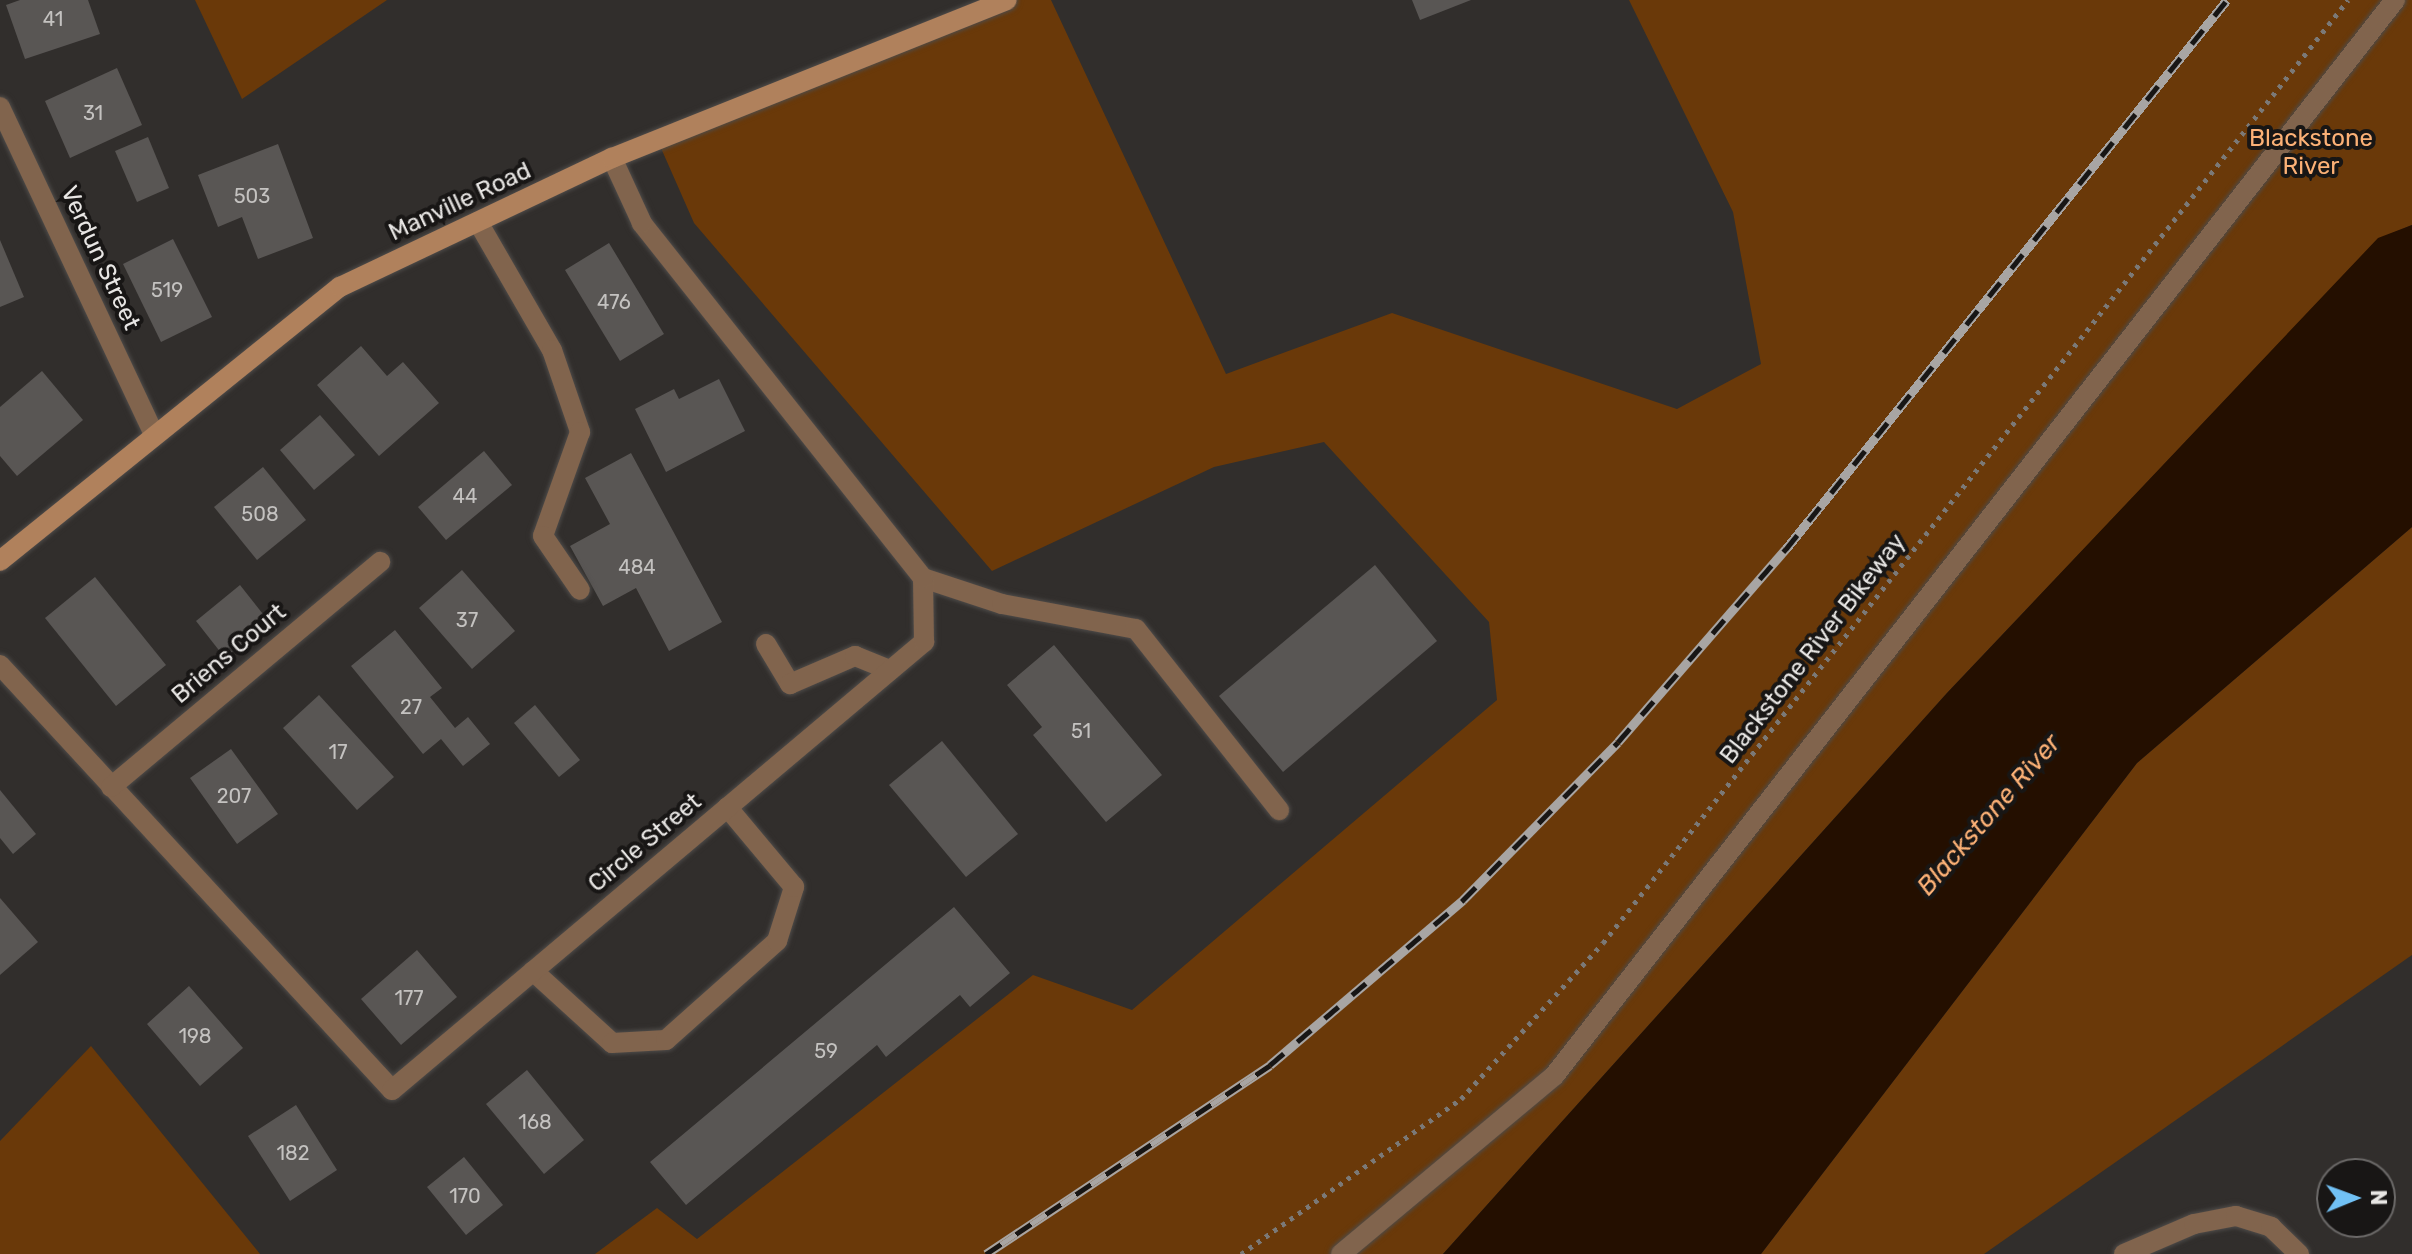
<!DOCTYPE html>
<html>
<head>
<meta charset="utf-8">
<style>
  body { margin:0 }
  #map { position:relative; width:2412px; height:1254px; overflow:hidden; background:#312e2c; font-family:Rubik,sans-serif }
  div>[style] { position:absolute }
  .green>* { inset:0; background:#6a3909 }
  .water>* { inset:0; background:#240f00 }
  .building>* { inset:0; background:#595654 }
  .path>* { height:5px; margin-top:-2.5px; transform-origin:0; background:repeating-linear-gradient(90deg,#7b7977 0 4px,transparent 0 10px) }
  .roads { filter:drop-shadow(0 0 2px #4e4b49) drop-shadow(0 0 2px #4e4b49) }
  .service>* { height:20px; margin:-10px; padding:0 10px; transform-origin:10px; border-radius:10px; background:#81644d }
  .minor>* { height:20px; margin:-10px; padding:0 10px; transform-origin:10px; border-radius:10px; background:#81644d }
  .secondary>* { height:20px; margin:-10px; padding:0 10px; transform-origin:10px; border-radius:10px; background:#b0815c }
  .rail>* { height:9px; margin-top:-4.5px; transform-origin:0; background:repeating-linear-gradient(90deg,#181615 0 18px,#a8a5a3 0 36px); box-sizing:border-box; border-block:2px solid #a8a5a3 }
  span { translate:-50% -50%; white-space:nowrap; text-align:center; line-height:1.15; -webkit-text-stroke:8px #181615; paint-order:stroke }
  .number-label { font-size:20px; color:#c4c2c0 }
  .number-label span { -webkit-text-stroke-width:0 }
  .park-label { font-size:24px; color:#fcb176 }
  .street-label { font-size:24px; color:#e8e6e4 }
  .water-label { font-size:26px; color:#fcb176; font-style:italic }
  .north { position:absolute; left:2316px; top:1158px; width:80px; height:80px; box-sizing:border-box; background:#181615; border:2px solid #6b6968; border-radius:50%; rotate:89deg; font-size:22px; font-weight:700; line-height:32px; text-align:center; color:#e8e6e4 }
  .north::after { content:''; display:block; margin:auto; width:28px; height:36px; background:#71c1f5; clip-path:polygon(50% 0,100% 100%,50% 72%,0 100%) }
</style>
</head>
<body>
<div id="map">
  <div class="green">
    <i style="clip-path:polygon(195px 0,387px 0,242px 99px)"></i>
    <i style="clip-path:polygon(990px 0,1051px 0,1226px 374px,1392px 313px,1677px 409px,1761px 364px,1733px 212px,1629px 0,2412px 0,2412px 225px,2378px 239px,1947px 693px,1443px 1254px,595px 1254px,657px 1208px,697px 1239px,1033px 975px,1132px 1010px,1497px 700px,1489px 622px,1324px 442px,1214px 467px,992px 571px,694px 223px,657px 139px)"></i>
    <i style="clip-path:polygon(2412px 527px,2412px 955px,1984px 1254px,1761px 1254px,2137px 763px)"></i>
    <i style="clip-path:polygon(91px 1046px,260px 1254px,0 1254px,0 1141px)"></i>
  </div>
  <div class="water">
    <i style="clip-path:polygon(2412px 225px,2412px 527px,2137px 763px,1761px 1254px,1443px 1254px,1947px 693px,2378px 238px)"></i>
  </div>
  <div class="building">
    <i style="clip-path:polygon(20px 0,88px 0,100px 34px,25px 59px,6px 5px)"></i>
    <i style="clip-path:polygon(1412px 0,1471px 0,1420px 20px)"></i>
    <i style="clip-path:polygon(117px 68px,142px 125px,70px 158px,45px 101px)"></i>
    <i style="clip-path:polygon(148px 137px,169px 188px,137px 202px,115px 151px)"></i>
    <i style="clip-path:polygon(278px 144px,313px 238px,258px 259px,242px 217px,218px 227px,198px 175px)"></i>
    <i style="clip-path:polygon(173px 239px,212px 317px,161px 342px,123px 264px)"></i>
    <i style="clip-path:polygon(0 240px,24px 297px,0 307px)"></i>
    <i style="clip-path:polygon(609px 243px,664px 334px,620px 361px,565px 270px)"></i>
    <i style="clip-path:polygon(361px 346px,387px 376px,403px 362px,439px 403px,379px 456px,317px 385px)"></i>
    <i style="clip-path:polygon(42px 371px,83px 420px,17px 476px,0 456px,0 407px)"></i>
    <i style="clip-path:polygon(719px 379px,745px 431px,666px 472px,635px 409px,674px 389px,679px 399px)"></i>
    <i style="clip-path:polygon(320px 415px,355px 455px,314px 490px,280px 450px)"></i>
    <i style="clip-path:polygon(484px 451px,512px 485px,446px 540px,418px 507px)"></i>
    <i style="clip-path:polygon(631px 453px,722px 622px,669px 651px,636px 588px,603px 606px,570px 546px,610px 524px,585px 478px)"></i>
    <i style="clip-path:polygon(263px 467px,306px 520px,257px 560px,214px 507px)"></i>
    <i style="clip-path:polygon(1375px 565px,1437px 641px,1283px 772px,1219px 696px)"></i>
    <i style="clip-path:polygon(462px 570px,515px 631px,472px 669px,419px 608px)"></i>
    <i style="clip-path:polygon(95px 577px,166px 665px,116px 706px,45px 618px)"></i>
    <i style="clip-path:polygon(240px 585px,270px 623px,225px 658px,196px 621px)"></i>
    <i style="clip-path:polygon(395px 630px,442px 688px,430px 697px,455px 728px,468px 717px,490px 744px,463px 766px,441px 739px,423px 754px,351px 666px)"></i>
    <i style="clip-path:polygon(1054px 645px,1162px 775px,1106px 822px,1033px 735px,1042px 727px,1007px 685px)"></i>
    <i style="clip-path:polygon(319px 695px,394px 777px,357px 810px,283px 728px)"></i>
    <i style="clip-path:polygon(535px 705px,580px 760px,559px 777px,514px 723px)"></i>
    <i style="clip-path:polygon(942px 741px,1018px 834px,966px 877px,889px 785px)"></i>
    <i style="clip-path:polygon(231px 749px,278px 814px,237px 844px,190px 778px)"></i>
    <i style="clip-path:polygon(0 790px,36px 834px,13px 854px,0 838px)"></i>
    <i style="clip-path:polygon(0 898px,38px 942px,0 975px)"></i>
    <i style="clip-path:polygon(954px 907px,1010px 973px,970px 1007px,960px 995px,886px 1057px,877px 1045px,686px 1205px,650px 1162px)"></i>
    <i style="clip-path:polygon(417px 950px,457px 997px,401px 1045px,361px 999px)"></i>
    <i style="clip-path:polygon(189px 986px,243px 1048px,200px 1086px,147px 1024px)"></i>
    <i style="clip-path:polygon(527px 1070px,584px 1140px,544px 1174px,486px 1104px)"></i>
    <i style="clip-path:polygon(296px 1105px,337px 1170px,290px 1201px,248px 1136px)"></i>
    <i style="clip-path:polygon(464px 1157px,503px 1205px,466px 1235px,427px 1187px)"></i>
  </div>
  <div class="path">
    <i style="left:1241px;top:1254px;width:269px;rotate:-35.2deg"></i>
    <i style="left:1461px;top:1099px;width:211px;rotate:-47.7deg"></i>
    <i style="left:1603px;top:943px;width:1202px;rotate:-51.69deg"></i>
  </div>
  <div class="roads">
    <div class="service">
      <i style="left:478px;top:222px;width:148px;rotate:60deg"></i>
      <i style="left:552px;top:350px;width:87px;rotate:71.1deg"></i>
      <i style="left:580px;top:432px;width:110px;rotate:109.6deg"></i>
      <i style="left:543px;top:536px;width:65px;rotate:55.6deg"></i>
      <i style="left:923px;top:578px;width:83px;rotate:18.2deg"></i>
      <i style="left:1002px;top:604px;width:136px;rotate:10.6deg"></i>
      <i style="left:1136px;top:629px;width:231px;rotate:51.7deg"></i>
      <i style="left:766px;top:644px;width:47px;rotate:59deg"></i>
      <i style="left:790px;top:684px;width:71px;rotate:-23.3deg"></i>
      <i style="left:855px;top:656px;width:38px;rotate:22deg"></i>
      <i style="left:533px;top:971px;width:107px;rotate:42.3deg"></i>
      <i style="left:612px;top:1043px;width:54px;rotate:-3.2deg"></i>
      <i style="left:666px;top:1040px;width:149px;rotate:-41.7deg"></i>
      <i style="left:777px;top:941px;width:57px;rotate:-72.5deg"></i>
      <i style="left:794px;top:887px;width:104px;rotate:-129.9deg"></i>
      <i style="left:1341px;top:1254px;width:278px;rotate:-39.9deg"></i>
      <i style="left:1554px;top:1076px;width:1366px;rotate:-51.99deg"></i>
      <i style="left:2124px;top:1254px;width:76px;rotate:-23.2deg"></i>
      <i style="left:2194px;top:1224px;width:43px;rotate:-10.8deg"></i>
      <i style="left:2236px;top:1216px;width:37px;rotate:17deg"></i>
      <i style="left:2271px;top:1227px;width:39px;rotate:44deg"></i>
    </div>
    <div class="minor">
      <i style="left:0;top:107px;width:359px;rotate:64.8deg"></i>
      <i style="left:0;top:665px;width:578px;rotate:47.31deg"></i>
      <i style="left:392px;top:1090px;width:696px;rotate:-40.1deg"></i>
      <i style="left:924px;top:642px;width:64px;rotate:-90.9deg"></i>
      <i style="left:923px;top:578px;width:453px;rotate:-128.4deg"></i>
      <i style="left:642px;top:223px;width:72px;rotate:-114.8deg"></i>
      <i style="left:111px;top:787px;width:351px;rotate:-39.9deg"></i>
    </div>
    <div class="secondary">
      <i style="left:0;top:561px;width:437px;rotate:-38.9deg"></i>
      <i style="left:340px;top:287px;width:301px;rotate:-25.4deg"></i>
      <i style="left:612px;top:158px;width:425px;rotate:-21.8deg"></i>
    </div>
  </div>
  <div class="rail">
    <i style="left:986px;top:1254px;width:341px;rotate:-33.6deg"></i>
    <i style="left:1270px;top:1065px;width:254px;rotate:-40.5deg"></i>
    <i style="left:1463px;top:900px;width:221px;rotate:-45.5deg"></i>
    <i style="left:1618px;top:742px;width:256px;rotate:-49deg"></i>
    <i style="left:1786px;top:549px;width:704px;rotate:-51.23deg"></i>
  </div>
  <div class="number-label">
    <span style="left:53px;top:19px">41</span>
    <span style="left:93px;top:113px">31</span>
    <span style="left:252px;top:196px">503</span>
    <span style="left:167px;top:290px">519</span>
    <span style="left:614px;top:302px">476</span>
    <span style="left:465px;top:496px">44</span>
    <span style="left:260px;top:514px">508</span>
    <span style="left:637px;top:567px">484</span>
    <span style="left:467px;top:620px">37</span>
    <span style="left:411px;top:707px">27</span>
    <span style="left:1081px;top:731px">51</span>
    <span style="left:338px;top:752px">17</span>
    <span style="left:234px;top:796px">207</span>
    <span style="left:409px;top:998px">177</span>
    <span style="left:195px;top:1036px">198</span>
    <span style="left:826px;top:1051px">59</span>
    <span style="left:535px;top:1122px">168</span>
    <span style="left:293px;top:1153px">182</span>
    <span style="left:465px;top:1196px">170</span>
  </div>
  <div class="park-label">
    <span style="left:2311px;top:153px">Blackstone<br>River</span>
  </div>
  <div class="street-label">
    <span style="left:460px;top:202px;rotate:-25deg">Manville Road</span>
    <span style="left:100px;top:258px;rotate:65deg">Verdun Street</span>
    <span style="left:1813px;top:649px;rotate:-52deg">Blackstone River Bikeway</span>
    <span style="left:229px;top:654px;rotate:-40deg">Briens Court</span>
    <span style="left:645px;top:843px;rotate:-40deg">Circle Street</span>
  </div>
  <div class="water-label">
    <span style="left:1989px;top:815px;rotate:-49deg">Blackstone River</span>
  </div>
  <div class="north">N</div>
</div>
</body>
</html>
